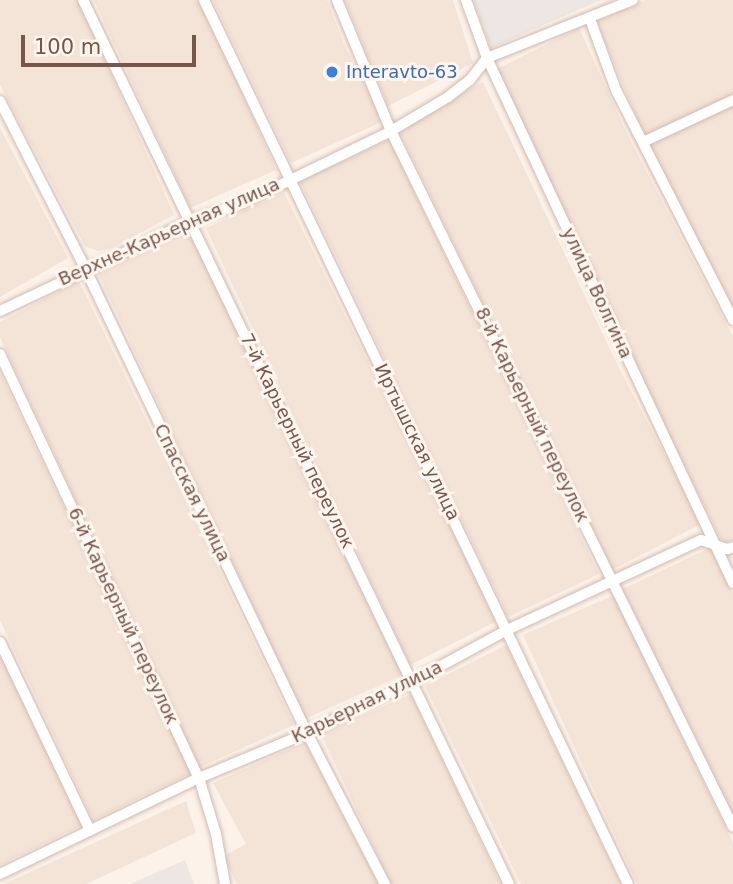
<!DOCTYPE html>
<html>
<head>
<meta charset="utf-8">
<style>
  body { margin:0 }
  #map { position:relative; width:733px; height:884px; overflow:hidden; background:#fcf2e9; font-family:"DejaVu Sans",sans-serif }
  div>[style] { position:absolute }
  .residential>* { inset:0; background:#f4e3d7 }
  .industrial>* { inset:0; background:#ede6e2 }
  .roads { filter:drop-shadow(0 0 2px #d1bbb0) drop-shadow(0 0 2px #d1bbb0) }
  .street>* { height:10px; margin:-5px; padding:0 5px; transform-origin:5px; border-radius:5px; background:#fff }
  .dots>* { width:19px; height:19px; translate:-50% -50%; box-sizing:border-box; border:4px solid #fff7ef; border-radius:50% }
  span { translate:-50% -50%; white-space:nowrap; text-align:center; line-height:1.15; -webkit-text-stroke:6px #fff7ef; paint-order:stroke }
  .shop-label { font-size:18px; color:#366cbe }
  .left { translate:0 -50%; text-align:left }
  .street-label { font-size:18px; color:#77564c }
  .scale { position:absolute; left:21px; top:35px; width:175px; height:32px; box-sizing:border-box; border:4px solid #77564c; border-top:0; padding-left:9px; font-size:21px; line-height:24px; white-space:nowrap; color:#77564c; -webkit-text-stroke:5px #fff7ef; paint-order:stroke }
</style>
</head>
<body>
<div id="map">
  <div class="residential">
    <i style="clip-path:polygon(0 0,78px 0,174px 215px,110px 249px,98px 251px,85px 246px,0 85px)"></i>
    <i style="clip-path:polygon(94px 0,197px 0,223px 49px,276px 170px,190px 208px)"></i>
    <i style="clip-path:polygon(213px 0,327px 0,345px 47px,384px 121px,291px 163px)"></i>
    <i style="clip-path:polygon(345px 0,453px 0,473px 63px,388px 106px)"></i>
    <i style="clip-path:polygon(646px 0,733px 0,733px 98px,646px 139px,596px 21px)"></i>
    <i style="clip-path:polygon(579px 28px,627px 134px,733px 337px,733px 540px,723px 543px,653px 404px,497px 69px)"></i>
    <i style="clip-path:polygon(483px 82px,619px 368px,701px 524px,612px 570px,398px 128px)"></i>
    <i style="clip-path:polygon(733px 102px,733px 312px,647px 142px)"></i>
    <i style="clip-path:polygon(0 128px,68px 258px,0 297px)"></i>
    <i style="clip-path:polygon(389px 140px,599px 574px,508px 617px,300px 181px)"></i>
    <i style="clip-path:polygon(284px 193px,497px 621px,410px 665px,206px 228px)"></i>
    <i style="clip-path:polygon(187px 227px,402px 675px,305px 719px,98px 273px)"></i>
    <i style="clip-path:polygon(79px 281px,294px 725px,200px 767px,0 337px,0 322px)"></i>
    <i style="clip-path:polygon(0 373px,191px 773px,93px 820px,0 620px)"></i>
    <i style="clip-path:polygon(710px 548px,733px 594px,733px 816px,623px 589px)"></i>
    <i style="clip-path:polygon(614px 595px,733px 843px,733px 884px,637px 884px,523px 635px)"></i>
    <i style="clip-path:polygon(506px 645px,621px 884px,521px 884px,425px 686px)"></i>
    <i style="clip-path:polygon(0 654px,82px 825px,0 865px)"></i>
    <i style="clip-path:polygon(411px 694px,501px 884px,391px 884px,321px 734px)"></i>
    <i style="clip-path:polygon(305px 742px,378px 884px,237px 884px,223px 856px,246px 844px,213px 783px)"></i>
    <i style="clip-path:polygon(186px 801px,196px 833px,86px 884px,4px 884px)"></i>
  </div>
  <div class="industrial">
    <i style="clip-path:polygon(473px 0,601px 0,491px 48px)"></i>
    <i style="clip-path:polygon(185px 860px,194px 884px,130px 884px)"></i>
  </div>
  <div class="roads">
    <div class="street">
      <i style="left:83px;top:0;width:981px;rotate:64.27deg"></i>
      <i style="left:204px;top:0;width:980px;rotate:64.38deg"></i>
      <i style="left:337px;top:0;width:142px;rotate:67.6deg"></i>
      <i style="left:391px;top:131px;width:775px;rotate:63.83deg"></i>
      <i style="left:466px;top:0;width:62px;rotate:70.1deg"></i>
      <i style="left:487px;top:58px;width:580px;rotate:64.89deg"></i>
      <i style="left:590px;top:19px;width:76px;rotate:69.9deg"></i>
      <i style="left:616px;top:90px;width:258px;rotate:63deg"></i>
      <i style="left:0;top:101px;width:187px;rotate:63deg"></i>
      <i style="left:85px;top:268px;width:515px;rotate:64.48deg"></i>
      <i style="left:307px;top:733px;width:170px;rotate:62.7deg"></i>
      <i style="left:643px;top:142px;width:99px;rotate:-25deg"></i>
      <i style="left:0;top:311px;width:211px;rotate:-25.2deg"></i>
      <i style="left:191px;top:221px;width:55px;rotate:-19.1deg"></i>
      <i style="left:243px;top:203px;width:165px;rotate:-25.9deg"></i>
      <i style="left:391px;top:131px;width:66px;rotate:-30.8deg"></i>
      <i style="left:448px;top:97px;width:28px;rotate:-38deg"></i>
      <i style="left:470px;top:80px;width:28px;rotate:-52deg"></i>
      <i style="left:487px;top:58px;width:157px;rotate:-21.7deg"></i>
      <i style="left:0;top:354px;width:468px;rotate:64.9deg"></i>
      <i style="left:199px;top:778px;width:59px;rotate:73.1deg"></i>
      <i style="left:216px;top:834px;width:51px;rotate:79.8deg"></i>
      <i style="left:0;top:642px;width:209px;rotate:64.5deg"></i>
      <i style="left:0;top:874px;width:221px;rotate:-25.8deg"></i>
      <i style="left:199px;top:778px;width:117px;rotate:-22.6deg"></i>
      <i style="left:307px;top:733px;width:118px;rotate:-26.1deg"></i>
      <i style="left:413px;top:681px;width:107px;rotate:-28.5deg"></i>
      <i style="left:507px;top:630px;width:214px;rotate:-24.9deg"></i>
      <i style="left:701px;top:540px;width:28px;rotate:19deg"></i>
      <i style="left:727px;top:549px;width:6px;rotate:-18deg"></i>
    </div>
  </div>
  <div class="dots">
    <i style="left:332px;top:72px;background:#3f7fe0"></i>
  </div>
  <div class="shop-label">
    <span class="left" style="left:346px;top:72px">Interavto-63</span>
  </div>
  <div class="street-label">
    <span style="left:169px;top:232px;rotate:-24deg">Верхне-Карьерная улица</span>
    <span style="left:597px;top:293px;rotate:65deg">улица Волгина</span>
    <span style="left:532px;top:415px;rotate:64deg">8-й Карьерный переулок</span>
    <span style="left:297px;top:441px;rotate:64deg">7-й Карьерный переулок</span>
    <span style="left:417px;top:442px;rotate:64deg">Иртышская улица</span>
    <span style="left:192px;top:493px;rotate:64deg">Спасская улица</span>
    <span style="left:123px;top:616px;rotate:65deg">6-й Карьерный переулок</span>
    <span style="left:367px;top:702px;rotate:-26deg">Карьерная улица</span>
  </div>
  <div class="scale">100 m</div>
</div>
</body>
</html>
